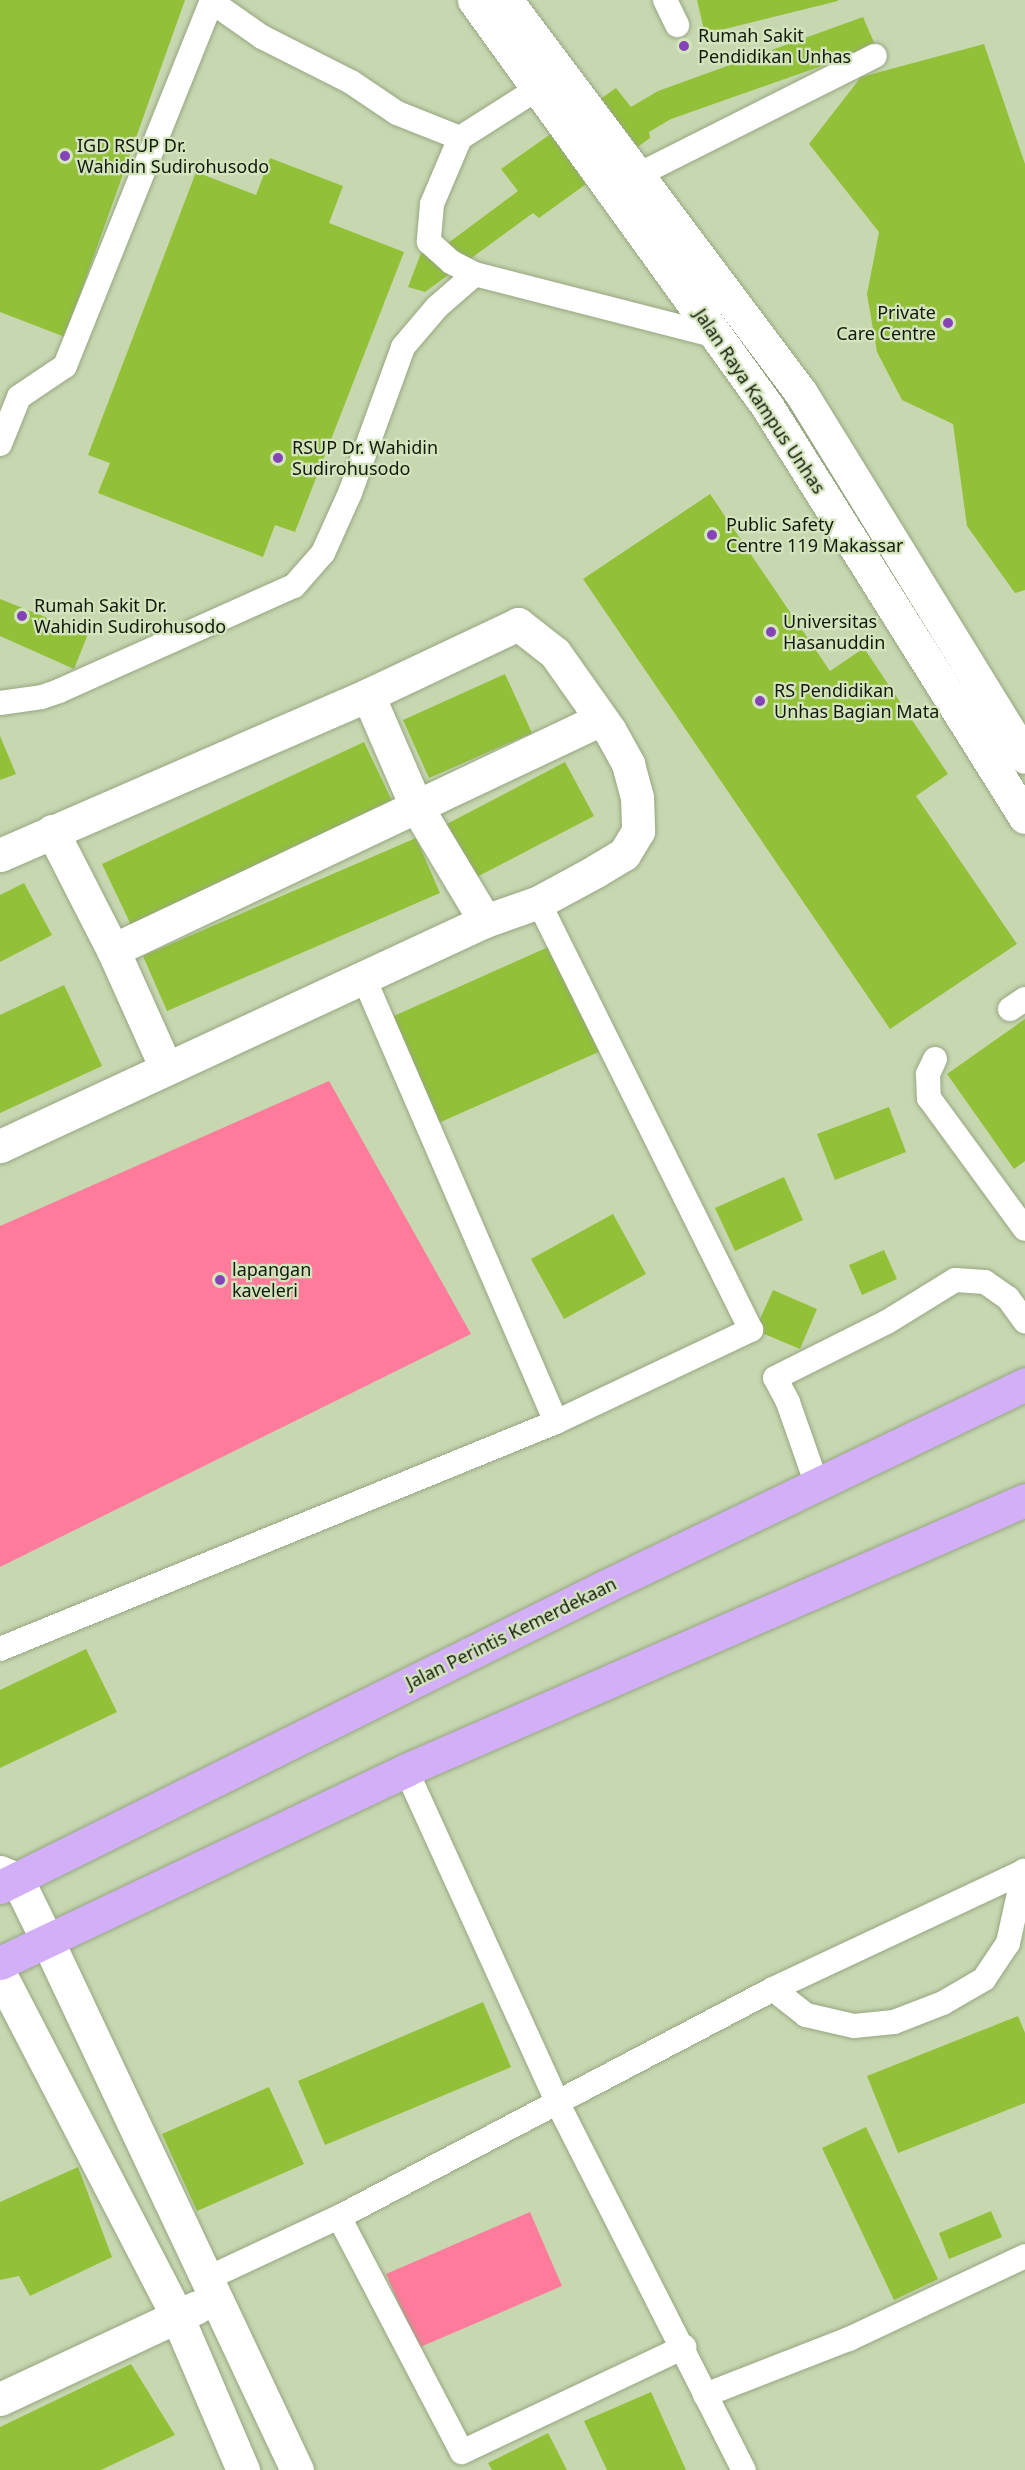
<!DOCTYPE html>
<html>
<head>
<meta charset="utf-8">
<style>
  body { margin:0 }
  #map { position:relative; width:1025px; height:2470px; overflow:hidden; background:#c7d8b1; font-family:"Noto Sans",sans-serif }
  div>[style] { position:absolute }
  .green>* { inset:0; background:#fe7b9b }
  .building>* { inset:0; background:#92c039 }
  .roads { filter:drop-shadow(0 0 2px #96a681) drop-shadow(0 0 2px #96a681) }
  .lane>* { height:24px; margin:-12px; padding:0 12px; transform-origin:12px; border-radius:12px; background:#fff }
  .street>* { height:33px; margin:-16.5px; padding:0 16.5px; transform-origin:16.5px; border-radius:16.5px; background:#fff }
  .secondary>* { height:33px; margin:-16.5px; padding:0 16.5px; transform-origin:16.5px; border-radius:16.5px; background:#fff }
  .highway>* { height:33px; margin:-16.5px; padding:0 16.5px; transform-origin:16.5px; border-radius:16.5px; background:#d2aff7 }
  .dots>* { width:16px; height:16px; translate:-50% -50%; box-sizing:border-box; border:3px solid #d4e5be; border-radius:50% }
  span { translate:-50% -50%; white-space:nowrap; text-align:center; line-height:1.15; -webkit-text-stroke:4.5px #d4e5be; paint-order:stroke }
  .poi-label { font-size:18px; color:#13190b }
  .left { translate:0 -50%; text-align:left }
  .right { translate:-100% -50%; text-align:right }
  .street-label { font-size:18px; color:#13190b }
</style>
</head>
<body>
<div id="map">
  <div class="green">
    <i style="clip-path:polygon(329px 1081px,471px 1334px,0 1567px,0 1226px)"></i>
    <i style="clip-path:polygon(530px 2212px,562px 2286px,418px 2348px,386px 2274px)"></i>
  </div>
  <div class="building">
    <i style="clip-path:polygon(0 0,185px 0,65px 337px,0 312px)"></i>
    <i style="clip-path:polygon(697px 0,838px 0,838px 1px,705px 34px)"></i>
    <i style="clip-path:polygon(863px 17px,876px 47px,671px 119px,649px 132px,650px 138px,539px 218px,533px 213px,425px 292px,408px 287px,421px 253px,432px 255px,518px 191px,501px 169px,616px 88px,631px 107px,658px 91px)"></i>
    <i style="clip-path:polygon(984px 44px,1025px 164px,1025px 590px,1015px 593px,967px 526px,953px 424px,902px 400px,877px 352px,867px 294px,879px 232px,809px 144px,861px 77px)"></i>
    <i style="clip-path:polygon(270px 158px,343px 186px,329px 223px,404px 252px,295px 532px,275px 525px,263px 557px,98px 493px,110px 463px,88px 455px,196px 172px,256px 195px)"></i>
    <i style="clip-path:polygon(710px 494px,830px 671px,864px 648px,948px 774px,916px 796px,1017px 944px,890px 1029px,583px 579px)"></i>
    <i style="clip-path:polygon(0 599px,88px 634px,74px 669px,0 636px)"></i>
    <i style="clip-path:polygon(505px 674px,532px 733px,429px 778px,403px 720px)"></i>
    <i style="clip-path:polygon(0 736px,16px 774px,0 780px)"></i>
    <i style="clip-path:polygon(364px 742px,394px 805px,132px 927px,102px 864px)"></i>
    <i style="clip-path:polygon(565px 762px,594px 816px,473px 879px,445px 825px)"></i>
    <i style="clip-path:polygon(416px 838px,440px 893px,167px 1011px,143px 956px)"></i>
    <i style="clip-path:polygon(24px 883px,52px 935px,0 962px,0 895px)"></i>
    <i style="clip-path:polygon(555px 944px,603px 1050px,434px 1125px,385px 1020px)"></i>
    <i style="clip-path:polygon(64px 985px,102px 1066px,0 1113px,0 1015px)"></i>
    <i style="clip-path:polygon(1025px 1019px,1025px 1161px,1014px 1169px,947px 1074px)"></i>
    <i style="clip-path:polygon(889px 1107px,906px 1152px,835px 1180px,817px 1134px)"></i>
    <i style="clip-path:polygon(784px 1177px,803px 1220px,735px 1251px,715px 1208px)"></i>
    <i style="clip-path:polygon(613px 1214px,646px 1274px,564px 1319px,531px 1259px)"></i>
    <i style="clip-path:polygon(884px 1250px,897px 1279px,862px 1295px,849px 1265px)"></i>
    <i style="clip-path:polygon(773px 1290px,817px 1309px,800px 1349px,755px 1330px)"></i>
    <i style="clip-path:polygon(86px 1649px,117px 1712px,0 1768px,0 1690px)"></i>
    <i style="clip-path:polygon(483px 2002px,511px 2067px,325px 2145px,298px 2081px)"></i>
    <i style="clip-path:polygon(1018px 2016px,1025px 2033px,1025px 2103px,898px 2153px,867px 2076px)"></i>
    <i style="clip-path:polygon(269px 2087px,304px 2164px,197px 2211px,162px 2134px)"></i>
    <i style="clip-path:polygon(866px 2127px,938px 2279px,894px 2300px,822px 2148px)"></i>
    <i style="clip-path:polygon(78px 2167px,112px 2257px,30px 2296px,19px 2276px,0 2280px,0 2202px)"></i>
    <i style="clip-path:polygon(991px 2211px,1002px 2237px,949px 2259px,939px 2233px)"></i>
    <i style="clip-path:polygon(131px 2364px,175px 2435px,101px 2470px,0 2470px,0 2427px)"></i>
    <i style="clip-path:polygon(651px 2392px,686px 2470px,607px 2470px,584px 2421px)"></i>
    <i style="clip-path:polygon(548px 2433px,567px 2470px,492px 2470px,488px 2463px)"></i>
  </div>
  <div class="roads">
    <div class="lane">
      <i style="left:665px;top:0;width:28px;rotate:64deg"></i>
      <i style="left:212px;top:2px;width:61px;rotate:35deg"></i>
      <i style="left:262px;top:37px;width:100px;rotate:26.8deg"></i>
      <i style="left:351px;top:82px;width:55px;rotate:34deg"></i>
      <i style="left:397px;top:113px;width:68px;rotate:21.6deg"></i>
      <i style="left:537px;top:89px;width:91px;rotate:147.5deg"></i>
      <i style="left:460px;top:138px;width:72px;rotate:113deg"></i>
      <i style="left:432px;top:204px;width:38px;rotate:95deg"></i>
      <i style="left:429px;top:242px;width:30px;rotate:42deg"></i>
      <i style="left:451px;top:262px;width:27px;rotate:27deg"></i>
      <i style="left:475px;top:274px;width:253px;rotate:14.4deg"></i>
      <i style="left:638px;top:175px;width:265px;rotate:-26.7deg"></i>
      <i style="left:0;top:444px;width:51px;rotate:-68deg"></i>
      <i style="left:19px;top:397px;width:55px;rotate:-34deg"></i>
      <i style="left:65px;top:366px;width:394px;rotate:-68.1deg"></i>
      <i style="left:0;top:703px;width:42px;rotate:-8.1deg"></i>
      <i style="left:42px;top:697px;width:18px;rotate:-19deg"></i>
      <i style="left:59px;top:691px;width:257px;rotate:-24.1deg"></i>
      <i style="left:294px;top:586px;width:44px;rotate:-48.7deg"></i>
      <i style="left:323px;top:553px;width:66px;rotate:-65.8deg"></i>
      <i style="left:350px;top:493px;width:155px;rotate:-70deg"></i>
      <i style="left:403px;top:347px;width:52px;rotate:-49.6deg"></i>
      <i style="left:437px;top:307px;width:50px;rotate:-41deg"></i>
      <i style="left:363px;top:976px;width:486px;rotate:66.6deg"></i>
      <i style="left:1010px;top:1009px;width:18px;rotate:-34deg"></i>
      <i style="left:935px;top:1059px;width:17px;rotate:115deg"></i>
      <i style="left:928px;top:1074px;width:24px;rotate:88deg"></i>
      <i style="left:929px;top:1098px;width:162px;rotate:53.8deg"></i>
      <i style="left:817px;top:1485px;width:88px;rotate:-109.3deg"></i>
      <i style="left:788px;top:1402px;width:27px;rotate:-118deg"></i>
      <i style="left:775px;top:1378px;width:125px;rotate:-26.6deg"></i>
      <i style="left:887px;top:1322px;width:80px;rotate:-31.7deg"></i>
      <i style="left:955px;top:1280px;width:30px;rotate:4deg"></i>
      <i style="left:985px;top:1282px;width:28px;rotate:35deg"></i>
      <i style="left:1008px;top:1298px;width:29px;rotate:54deg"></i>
      <i style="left:0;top:1649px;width:601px;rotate:-22.21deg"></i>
      <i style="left:556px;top:1422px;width:216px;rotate:-25.3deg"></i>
      <i style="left:751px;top:1330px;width:478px;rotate:-116.4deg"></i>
      <i style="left:406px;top:1770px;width:367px;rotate:65.5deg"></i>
      <i style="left:558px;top:2104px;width:411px;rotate:63.1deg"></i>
      <i style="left:773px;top:1989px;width:42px;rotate:38.2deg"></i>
      <i style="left:806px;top:2015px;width:49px;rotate:12.9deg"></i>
      <i style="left:854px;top:2026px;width:40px;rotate:-5.7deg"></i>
      <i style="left:894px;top:2022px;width:53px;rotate:-21.2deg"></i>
      <i style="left:943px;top:2003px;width:48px;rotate:-30.3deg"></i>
      <i style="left:984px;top:1979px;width:43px;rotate:-56.3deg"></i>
      <i style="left:1008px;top:1943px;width:74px;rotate:-77.5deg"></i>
      <i style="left:339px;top:2217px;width:265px;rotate:62.4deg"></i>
      <i style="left:462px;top:2452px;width:246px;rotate:-25.3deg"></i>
      <i style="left:208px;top:2278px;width:145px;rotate:-25deg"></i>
      <i style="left:339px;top:2217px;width:490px;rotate:-27.7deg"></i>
      <i style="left:773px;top:1989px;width:278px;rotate:-25.1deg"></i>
      <i style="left:705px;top:2395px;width:155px;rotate:-21.3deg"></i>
      <i style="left:849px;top:2339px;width:195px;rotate:-25.2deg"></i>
    </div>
    <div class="street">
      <i style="left:368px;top:695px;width:121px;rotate:66.6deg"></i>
      <i style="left:416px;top:806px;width:134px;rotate:59deg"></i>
      <i style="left:52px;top:831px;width:134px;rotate:62.9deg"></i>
      <i style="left:113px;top:950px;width:540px;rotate:-25.33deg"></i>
      <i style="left:0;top:855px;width:401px;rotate:-23.5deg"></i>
      <i style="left:368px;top:695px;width:166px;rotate:-25.3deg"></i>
      <i style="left:518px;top:624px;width:47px;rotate:38.1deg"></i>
      <i style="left:555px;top:653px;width:95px;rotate:54.8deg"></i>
      <i style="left:610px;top:731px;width:38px;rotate:61deg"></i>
      <i style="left:628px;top:764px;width:34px;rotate:75deg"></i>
      <i style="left:637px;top:797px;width:34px;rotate:88deg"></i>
      <i style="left:638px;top:831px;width:27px;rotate:121deg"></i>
      <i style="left:624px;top:854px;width:33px;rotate:149deg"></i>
      <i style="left:596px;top:871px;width:65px;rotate:151.5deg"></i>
      <i style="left:539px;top:902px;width:57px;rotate:160.6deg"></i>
      <i style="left:485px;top:921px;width:535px;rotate:155.11deg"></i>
      <i style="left:113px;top:950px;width:129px;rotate:65.8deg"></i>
      <i style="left:0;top:1872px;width:18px;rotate:22deg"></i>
      <i style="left:17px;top:1879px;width:68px;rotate:63.8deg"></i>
      <i style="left:47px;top:1940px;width:586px;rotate:64.75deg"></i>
      <i style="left:0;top:1974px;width:385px;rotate:62.6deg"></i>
      <i style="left:177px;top:2316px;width:168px;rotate:66.8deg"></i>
      <i style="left:0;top:2399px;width:217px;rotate:-25deg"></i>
    </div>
    <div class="secondary">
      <i style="left:474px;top:0;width:501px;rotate:54.18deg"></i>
      <i style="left:767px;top:406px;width:485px;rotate:57.9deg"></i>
      <i style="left:506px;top:0;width:491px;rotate:53.1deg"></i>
      <i style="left:801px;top:393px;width:427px;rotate:58.4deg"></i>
    </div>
    <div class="highway">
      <i style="left:0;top:1887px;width:677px;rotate:-26.41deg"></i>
      <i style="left:606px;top:1586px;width:465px;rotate:-25.7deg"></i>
      <i style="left:0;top:1963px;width:450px;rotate:-25.4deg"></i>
      <i style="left:406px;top:1770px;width:675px;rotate:-23.57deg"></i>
    </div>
  </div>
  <div class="dots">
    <i style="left:684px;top:46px;background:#8444b8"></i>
    <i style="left:65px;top:156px;background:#8444b8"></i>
    <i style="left:948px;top:323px;background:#8444b8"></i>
    <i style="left:278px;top:458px;background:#8444b8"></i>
    <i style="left:712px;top:535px;background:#8444b8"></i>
    <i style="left:22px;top:616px;background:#8444b8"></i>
    <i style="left:771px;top:632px;background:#8444b8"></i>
    <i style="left:760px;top:701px;background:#8444b8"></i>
    <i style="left:220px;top:1280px;background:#8444b8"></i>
  </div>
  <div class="poi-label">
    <span class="left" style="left:698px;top:46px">Rumah Sakit<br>Pendidikan Unhas</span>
    <span class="left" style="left:77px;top:156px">IGD RSUP Dr.<br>Wahidin Sudirohusodo</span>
    <span class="right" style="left:936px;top:323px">Private<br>Care Centre</span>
    <span class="left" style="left:292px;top:458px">RSUP Dr. Wahidin<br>Sudirohusodo</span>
    <span class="left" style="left:726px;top:535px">Public Safety<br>Centre 119 Makassar</span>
    <span class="left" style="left:34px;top:616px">Rumah Sakit Dr.<br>Wahidin Sudirohusodo</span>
    <span class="left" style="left:783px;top:632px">Universitas<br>Hasanuddin</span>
    <span class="left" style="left:774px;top:701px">RS Pendidikan<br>Unhas Bagian Mata</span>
    <span class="left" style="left:232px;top:1280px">lapangan<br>kaveleri</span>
  </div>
  <div class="street-label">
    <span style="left:760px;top:401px;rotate:56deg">Jalan Raya Kampus Unhas</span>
    <span style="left:511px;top:1633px;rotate:-26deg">Jalan Perintis Kemerdekaan</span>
  </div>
</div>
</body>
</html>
